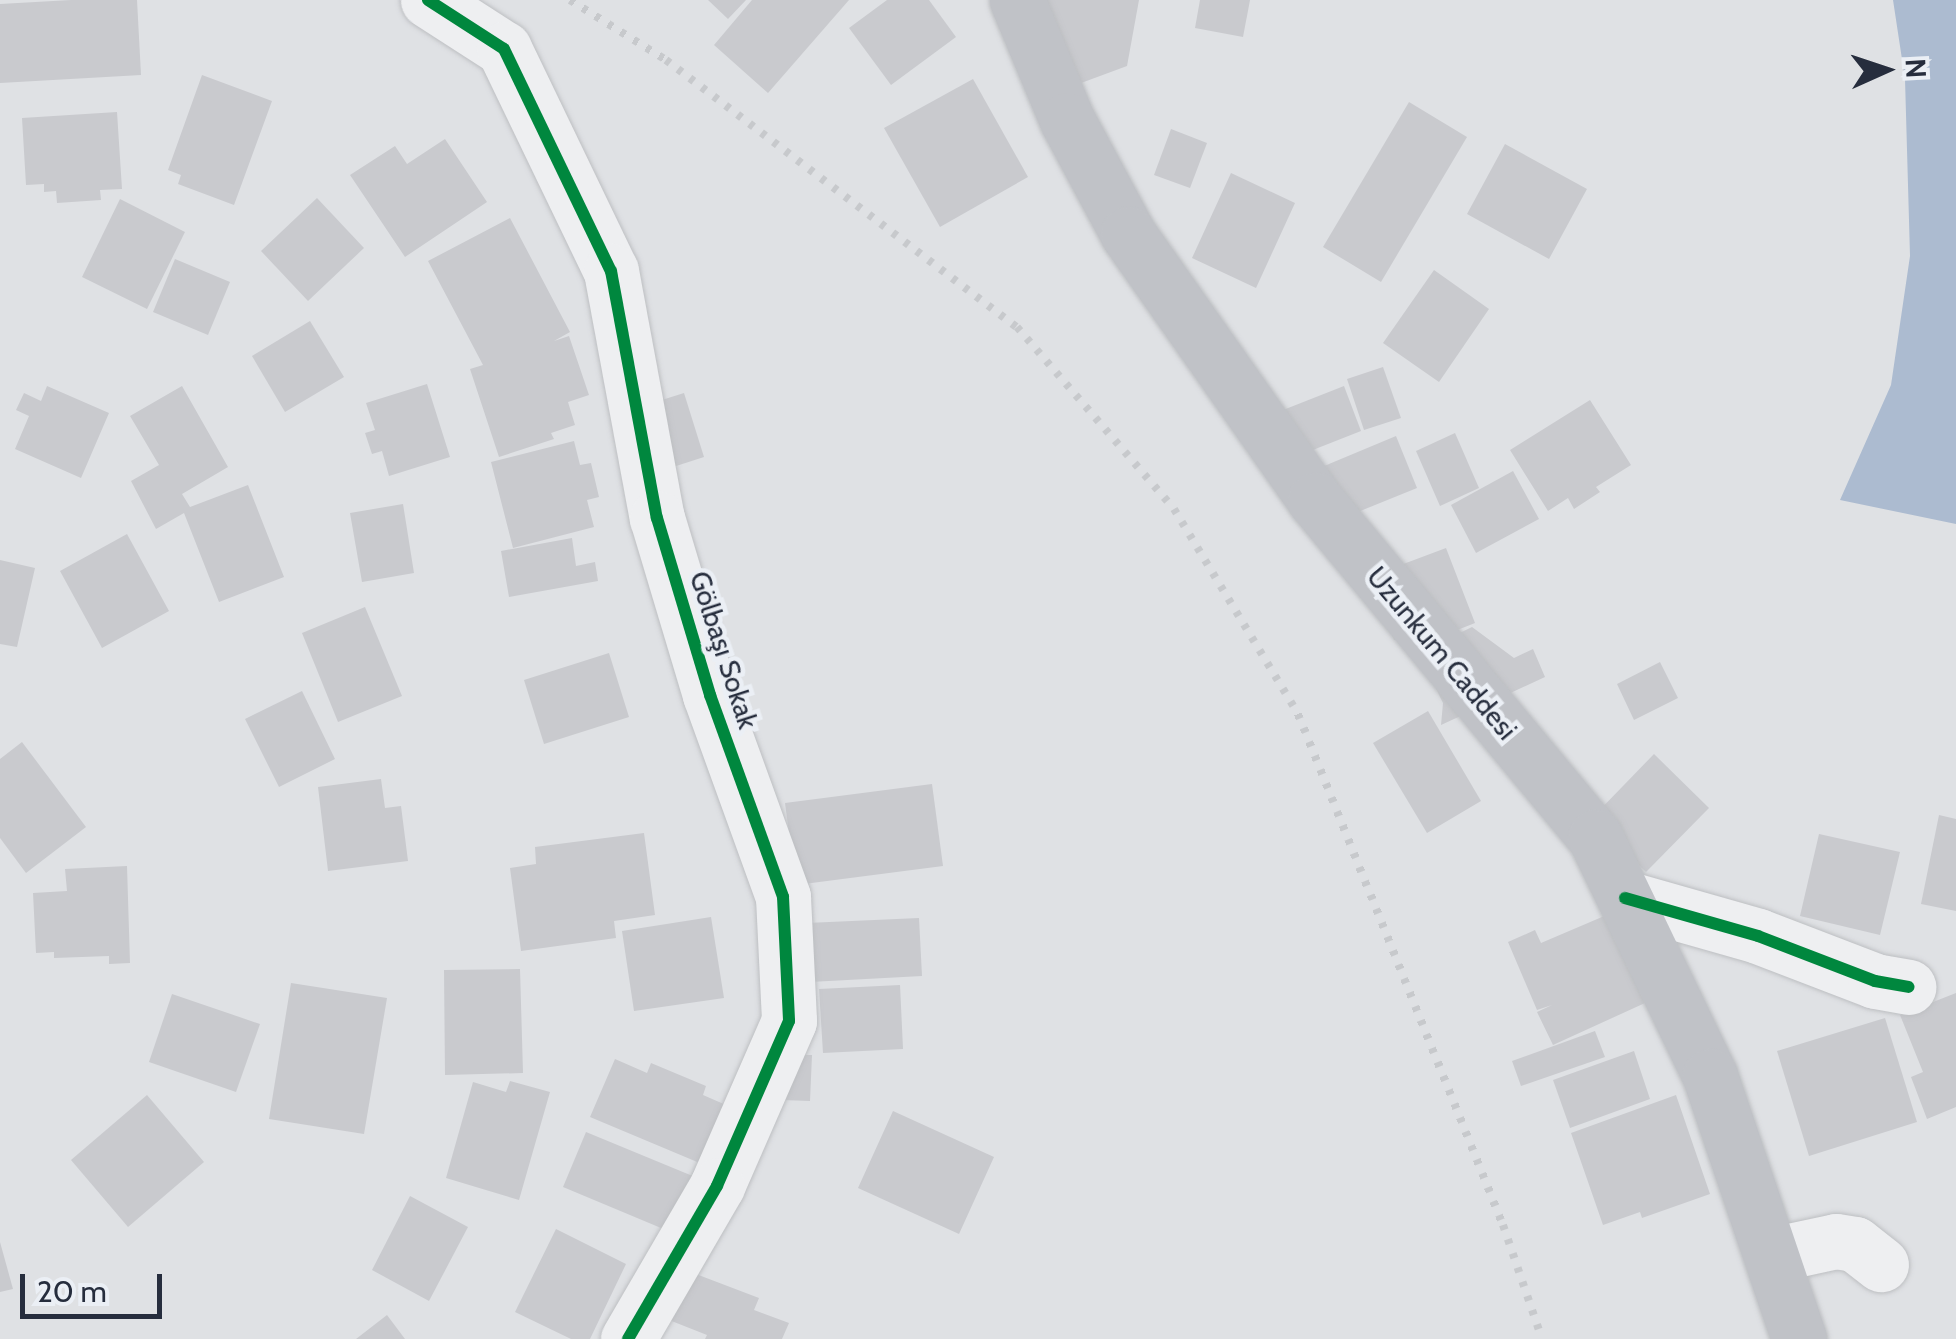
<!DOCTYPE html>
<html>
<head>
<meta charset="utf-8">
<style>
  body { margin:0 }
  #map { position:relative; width:1956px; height:1339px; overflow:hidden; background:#dfe1e4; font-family:Cabin,sans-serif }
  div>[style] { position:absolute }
  .water>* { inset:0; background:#acbbd0 }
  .building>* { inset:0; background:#c9cace }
  .roads { filter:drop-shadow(0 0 2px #bdbfc2) drop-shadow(0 0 2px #bdbfc2) }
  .minor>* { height:55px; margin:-27.5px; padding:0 27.5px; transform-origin:27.5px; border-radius:27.5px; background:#eeeff1 }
  .secondary>* { height:55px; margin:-27.5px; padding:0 27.5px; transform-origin:27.5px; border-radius:27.5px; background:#c0c2c7 }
  .rail>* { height:8px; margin-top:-4px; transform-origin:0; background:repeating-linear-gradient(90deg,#c7c9cc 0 5px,transparent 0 15px) }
  .cycleway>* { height:12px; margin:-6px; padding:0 6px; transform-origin:6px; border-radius:6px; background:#00873e }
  span { translate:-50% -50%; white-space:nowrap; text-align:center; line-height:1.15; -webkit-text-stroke:9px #ebeff5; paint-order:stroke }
  .street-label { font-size:28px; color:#262d3d }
  .north { position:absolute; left:1836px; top:20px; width:100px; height:100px; -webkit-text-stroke:8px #ebeff5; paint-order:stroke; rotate:87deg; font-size:28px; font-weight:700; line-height:40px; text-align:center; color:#262d3d }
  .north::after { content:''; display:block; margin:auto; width:35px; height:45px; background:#262d3d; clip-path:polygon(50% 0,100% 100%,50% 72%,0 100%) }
  .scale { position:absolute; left:20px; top:1274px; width:142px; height:45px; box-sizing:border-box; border:5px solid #262d3d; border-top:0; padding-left:12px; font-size:30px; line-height:35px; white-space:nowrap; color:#262d3d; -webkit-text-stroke:8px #ebeff5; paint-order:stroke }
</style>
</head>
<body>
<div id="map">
  <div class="water">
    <i style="clip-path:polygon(1893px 0,1956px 0,1956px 524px,1840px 500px,1891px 385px,1910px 256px,1905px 79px)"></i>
  </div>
  <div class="building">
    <i style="clip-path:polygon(71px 0,137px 0,141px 75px,0 83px,0 4px)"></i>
    <i style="clip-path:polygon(708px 0,746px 0,728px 19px)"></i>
    <i style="clip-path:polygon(752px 0,849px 0,768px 93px,714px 45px)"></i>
    <i style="clip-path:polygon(887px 0,929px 0,956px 37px,891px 85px,849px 28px)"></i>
    <i style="clip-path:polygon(1041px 0,1139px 0,1127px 66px,1073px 86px)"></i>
    <i style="clip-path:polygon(1200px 0,1250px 0,1243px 37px,1195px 28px)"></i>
    <i style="clip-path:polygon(202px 75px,272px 101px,234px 205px,178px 184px,181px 175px,168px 170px)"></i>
    <i style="clip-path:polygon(973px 79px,1028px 177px,940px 227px,884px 128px)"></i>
    <i style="clip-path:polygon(1409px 102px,1467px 137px,1381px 282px,1323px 247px)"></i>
    <i style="clip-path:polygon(117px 112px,122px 189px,100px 190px,101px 200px,57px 203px,56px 191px,44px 192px,44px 184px,26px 185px,22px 118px)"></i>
    <i style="clip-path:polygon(1171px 129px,1207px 143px,1190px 188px,1154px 175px)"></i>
    <i style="clip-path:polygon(445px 139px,487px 202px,405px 257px,350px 175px,395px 146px,407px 164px)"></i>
    <i style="clip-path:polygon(1505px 144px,1587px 189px,1549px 259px,1467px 214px)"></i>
    <i style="clip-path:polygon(1231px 173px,1295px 203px,1256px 288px,1192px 258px)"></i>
    <i style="clip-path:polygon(317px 198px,364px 248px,308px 301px,261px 251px)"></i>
    <i style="clip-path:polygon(120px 199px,185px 232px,147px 309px,82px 277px)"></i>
    <i style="clip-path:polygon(510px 218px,570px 332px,554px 341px,569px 336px,589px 395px,568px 402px,575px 425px,551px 433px,554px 439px,499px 457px,470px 369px,483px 365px,428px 261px)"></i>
    <i style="clip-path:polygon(175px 259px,230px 282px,208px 335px,153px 312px)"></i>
    <i style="clip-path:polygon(1434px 270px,1489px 309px,1439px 382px,1383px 343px)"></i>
    <i style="clip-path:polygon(310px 321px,344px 377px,285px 412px,252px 356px)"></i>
    <i style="clip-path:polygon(1383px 367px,1401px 418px,1364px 430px,1347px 379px)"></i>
    <i style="clip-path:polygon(427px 384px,450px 457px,389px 476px,382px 451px,372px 454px,365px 433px,375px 430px,366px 403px)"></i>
    <i style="clip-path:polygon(47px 386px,109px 413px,81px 478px,15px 449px,29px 416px,16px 410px,24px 393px,41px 401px)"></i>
    <i style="clip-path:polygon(182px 386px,228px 467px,182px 494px,190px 507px,248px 485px,284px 577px,219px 602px,184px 513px,156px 529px,131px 481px,159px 465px,130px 416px)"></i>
    <i style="clip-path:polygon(1344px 386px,1361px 431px,1295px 457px,1278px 412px)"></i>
    <i style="clip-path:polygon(684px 393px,704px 457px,639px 478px,627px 411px)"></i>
    <i style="clip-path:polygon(1590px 400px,1631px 465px,1596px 487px,1600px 492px,1574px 509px,1568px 498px,1548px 511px,1510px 450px)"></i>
    <i style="clip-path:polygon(1455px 433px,1479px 488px,1440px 506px,1416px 451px)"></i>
    <i style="clip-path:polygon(1396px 436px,1417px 488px,1338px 520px,1317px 469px)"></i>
    <i style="clip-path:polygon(574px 441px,580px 465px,591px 463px,599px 497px,587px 500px,594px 527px,513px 548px,491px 462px)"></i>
    <i style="clip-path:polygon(1513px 471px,1539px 519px,1476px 553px,1451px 505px)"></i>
    <i style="clip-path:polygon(403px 504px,414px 573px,362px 582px,350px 513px)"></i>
    <i style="clip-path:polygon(127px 534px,169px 611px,102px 648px,60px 571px)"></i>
    <i style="clip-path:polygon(572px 538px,576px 566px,595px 562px,598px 581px,509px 597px,501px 551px)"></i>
    <i style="clip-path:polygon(1446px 548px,1475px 623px,1422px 644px,1418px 631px,1394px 640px,1379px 599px,1382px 572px)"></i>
    <i style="clip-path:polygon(0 560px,35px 568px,17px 647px,0 644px)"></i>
    <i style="clip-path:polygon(365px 607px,402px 696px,338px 722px,302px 633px)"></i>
    <i style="clip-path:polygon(1472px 627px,1514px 658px,1533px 649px,1545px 677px,1441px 725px,1443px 703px,1419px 653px)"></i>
    <i style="clip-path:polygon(609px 653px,629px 717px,544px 744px,524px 680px)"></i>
    <i style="clip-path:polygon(1660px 662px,1678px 698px,1634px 720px,1617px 684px)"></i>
    <i style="clip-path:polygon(302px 691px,335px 759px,279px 787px,245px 719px)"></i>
    <i style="clip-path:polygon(1428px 711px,1481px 801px,1427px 833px,1373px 743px)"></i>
    <i style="clip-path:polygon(22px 742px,86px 827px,26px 873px,0 838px,0 759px)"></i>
    <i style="clip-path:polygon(1654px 754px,1709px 808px,1646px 872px,1591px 819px)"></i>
    <i style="clip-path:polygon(381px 779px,385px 808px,401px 806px,408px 861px,328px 871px,318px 787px)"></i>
    <i style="clip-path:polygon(932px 784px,943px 866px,796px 885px,785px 803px)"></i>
    <i style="clip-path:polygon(1939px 815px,1956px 819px,1956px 911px,1921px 904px)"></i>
    <i style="clip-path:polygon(644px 833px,655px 915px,614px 921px,616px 938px,521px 951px,510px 868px,536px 864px,535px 847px)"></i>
    <i style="clip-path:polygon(1819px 834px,1900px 852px,1880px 935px,1800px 916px)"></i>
    <i style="clip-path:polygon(127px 866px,130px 963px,109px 964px,109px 956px,54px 958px,54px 952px,36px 953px,33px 893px,67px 891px,65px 869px)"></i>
    <i style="clip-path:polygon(1609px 914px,1645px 1003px,1553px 1045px,1537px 1012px,1552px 1005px,1537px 1010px,1508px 942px,1535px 930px,1541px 943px)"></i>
    <i style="clip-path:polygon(711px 917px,724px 998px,634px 1011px,622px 931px)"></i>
    <i style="clip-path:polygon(919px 918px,922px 976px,810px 982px,807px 923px)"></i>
    <i style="clip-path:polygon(520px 969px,523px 1073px,445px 1075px,444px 970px)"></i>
    <i style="clip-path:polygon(291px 983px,387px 998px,364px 1134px,269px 1119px)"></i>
    <i style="clip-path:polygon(900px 985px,903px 1049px,823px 1053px,819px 989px)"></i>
    <i style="clip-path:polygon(1956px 993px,1956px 1107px,1927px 1119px,1911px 1077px,1923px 1072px,1900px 1015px)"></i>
    <i style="clip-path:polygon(172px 994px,260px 1024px,236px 1092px,149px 1062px)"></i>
    <i style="clip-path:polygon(1885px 1018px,1917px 1122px,1809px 1156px,1777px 1051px)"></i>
    <i style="clip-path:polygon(1595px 1031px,1605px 1057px,1521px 1086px,1512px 1061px)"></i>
    <i style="clip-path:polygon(1634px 1051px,1650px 1099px,1570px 1128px,1553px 1080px)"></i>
    <i style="clip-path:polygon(795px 1055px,812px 1055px,810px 1101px,782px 1100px)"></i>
    <i style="clip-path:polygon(615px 1059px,647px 1073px,651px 1063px,706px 1086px,703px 1095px,726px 1105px,702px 1164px,590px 1117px)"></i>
    <i style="clip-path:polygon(510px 1081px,550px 1092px,519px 1200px,446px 1178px,473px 1082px,506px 1092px)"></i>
    <i style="clip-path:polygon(147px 1095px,204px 1162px,128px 1227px,71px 1160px)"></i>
    <i style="clip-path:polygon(1676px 1095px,1710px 1194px,1642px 1218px,1640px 1212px,1603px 1225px,1571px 1133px)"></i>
    <i style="clip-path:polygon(893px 1111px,994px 1157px,959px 1234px,858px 1188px)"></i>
    <i style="clip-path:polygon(586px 1132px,695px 1177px,673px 1233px,563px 1187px)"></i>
    <i style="clip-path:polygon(410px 1196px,468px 1227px,429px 1301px,372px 1270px)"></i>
    <i style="clip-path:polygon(556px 1229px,626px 1264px,590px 1339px,571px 1339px,515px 1312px)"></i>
    <i style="clip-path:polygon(0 1242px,13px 1289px,0 1292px)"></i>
    <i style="clip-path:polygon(688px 1271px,759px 1298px,754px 1310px,789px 1323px,782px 1339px,705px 1339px,707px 1335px,669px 1320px)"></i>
    <i style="clip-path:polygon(387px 1315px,405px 1339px,356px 1339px)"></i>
  </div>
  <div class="roads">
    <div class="minor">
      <i style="left:428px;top:0;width:90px;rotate:32.8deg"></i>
      <i style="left:504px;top:49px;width:246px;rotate:64.3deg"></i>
      <i style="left:611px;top:271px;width:251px;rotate:79.5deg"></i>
      <i style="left:657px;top:518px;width:185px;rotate:73.3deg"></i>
      <i style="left:710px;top:695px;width:215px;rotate:70.1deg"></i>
      <i style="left:783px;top:897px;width:124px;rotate:87.2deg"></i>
      <i style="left:789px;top:1021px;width:180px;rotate:113.6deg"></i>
      <i style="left:717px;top:1186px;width:177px;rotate:120.2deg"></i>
      <i style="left:1625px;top:898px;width:138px;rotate:15.9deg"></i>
      <i style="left:1758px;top:936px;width:125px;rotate:21deg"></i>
      <i style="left:1875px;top:981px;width:34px;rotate:10deg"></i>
      <i style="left:1771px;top:1255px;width:66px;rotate:-12.2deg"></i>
      <i style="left:1836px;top:1241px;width:19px;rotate:9deg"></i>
      <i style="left:1855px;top:1244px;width:33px;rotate:38deg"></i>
    </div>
    <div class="secondary">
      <i style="left:1017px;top:0;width:130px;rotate:67.4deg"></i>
      <i style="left:1067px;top:120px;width:129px;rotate:61.8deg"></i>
      <i style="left:1128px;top:234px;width:325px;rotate:54.9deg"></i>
      <i style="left:1315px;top:500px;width:438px;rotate:50.3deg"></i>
      <i style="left:1595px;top:837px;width:265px;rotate:64.3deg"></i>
      <i style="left:1710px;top:1076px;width:278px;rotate:71.3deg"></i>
    </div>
  </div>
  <div class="rail">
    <i style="left:570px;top:0;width:113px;rotate:32deg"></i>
    <i style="left:666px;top:60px;width:441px;rotate:37.3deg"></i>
    <i style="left:1017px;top:327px;width:240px;rotate:49.2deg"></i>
    <i style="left:1174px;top:509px;width:240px;rotate:58.8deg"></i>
    <i style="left:1298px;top:714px;width:551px;rotate:68.14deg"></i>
    <i style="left:1503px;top:1225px;width:120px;rotate:71.1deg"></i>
  </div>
  <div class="cycleway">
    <i style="left:428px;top:0;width:90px;rotate:32.8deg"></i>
    <i style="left:504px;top:49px;width:246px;rotate:64.3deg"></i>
    <i style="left:611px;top:271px;width:251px;rotate:79.5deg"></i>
    <i style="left:657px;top:518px;width:185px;rotate:73.3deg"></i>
    <i style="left:710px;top:695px;width:215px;rotate:70.1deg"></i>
    <i style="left:783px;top:897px;width:124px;rotate:87.2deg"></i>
    <i style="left:789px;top:1021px;width:180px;rotate:113.6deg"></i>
    <i style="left:717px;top:1186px;width:177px;rotate:120.2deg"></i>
    <i style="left:1625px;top:898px;width:138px;rotate:15.9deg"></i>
    <i style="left:1758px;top:936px;width:125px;rotate:21deg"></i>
    <i style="left:1875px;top:981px;width:34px;rotate:10deg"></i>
  </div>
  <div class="street-label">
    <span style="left:724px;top:650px;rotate:72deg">Gölbaşı Sokak</span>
    <span style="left:1442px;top:653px;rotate:50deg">Uzunkum Caddesi</span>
  </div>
  <div class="north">N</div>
  <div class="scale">20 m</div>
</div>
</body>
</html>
